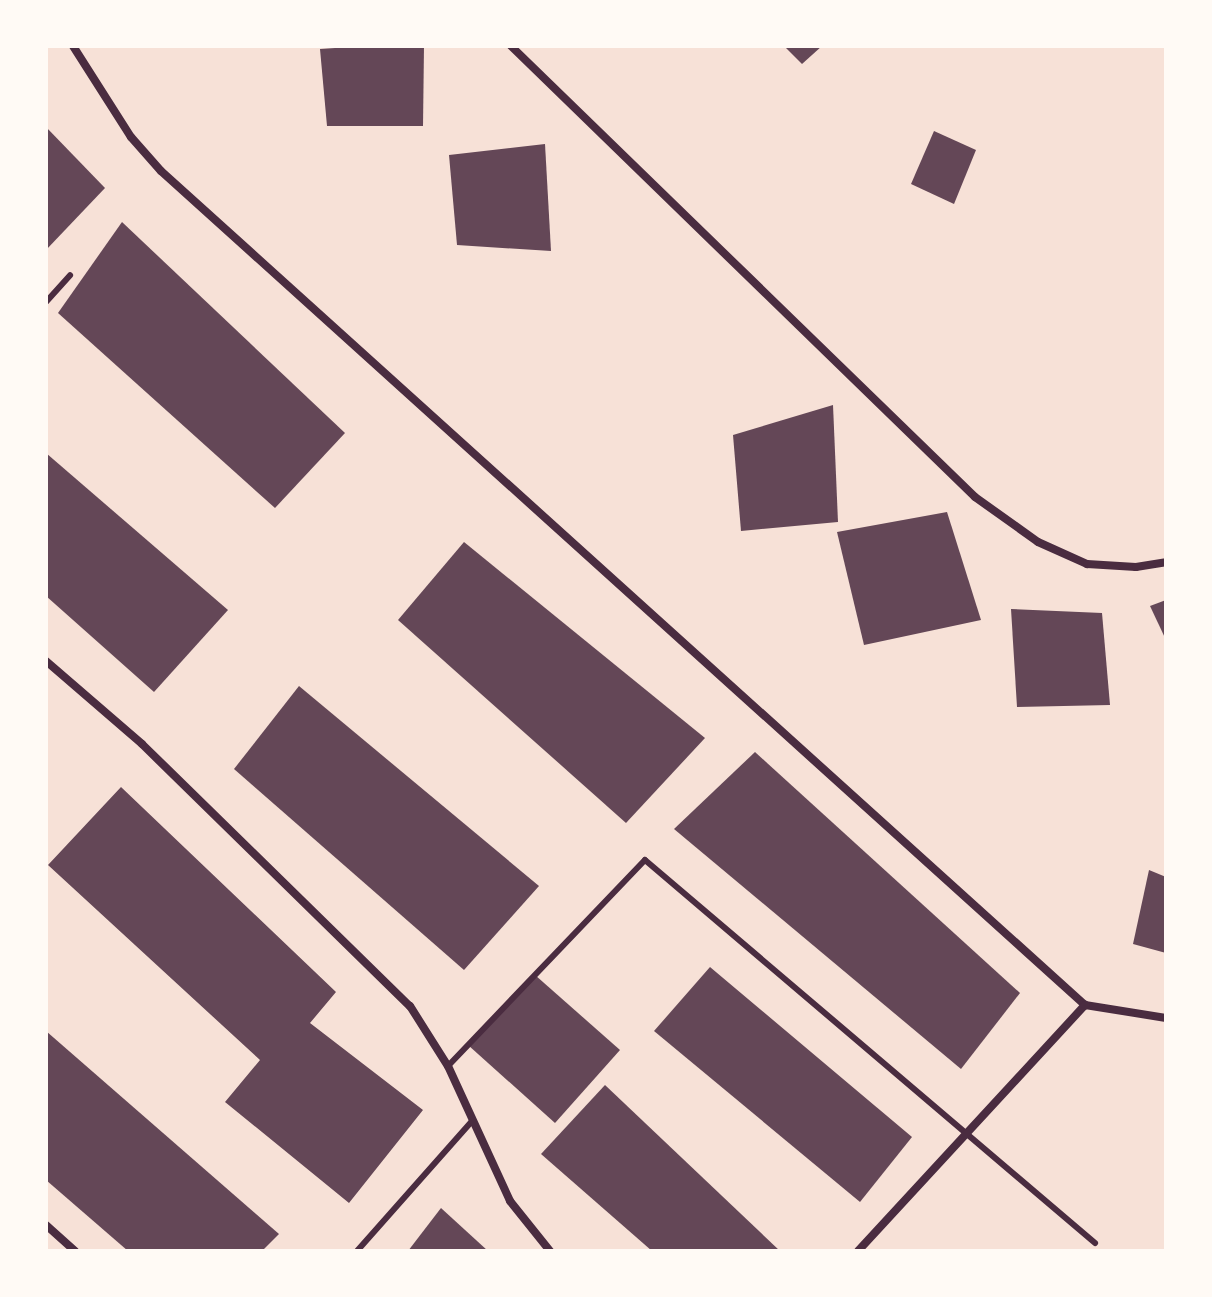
<!DOCTYPE html>
<html>
<head>
<meta charset="utf-8">
<style>
  body { margin:0 }
  #map { position:relative; width:1212px; height:1297px; overflow:hidden; background:#f7e1d7; font-family:Poppins,sans-serif }
  div>[style] { position:absolute }
  .building>* { inset:0; background:#644757 }
  .service>* { height:6px; margin:-3px; padding:0 3px; transform-origin:3px; border-radius:3px; background:#4a2c40 }
  .minor>* { height:8px; margin:-4px; padding:0 4px; transform-origin:4px; border-radius:4px; background:#4a2c40 }
  span { translate:-50% -50%; white-space:nowrap; text-align:center; line-height:1.15; -webkit-text-stroke:7px #fffaf5; paint-order:stroke }
  .frame { position:absolute; inset:0; border:48px solid #fffaf5; pointer-events:none }
</style>
</head>
<body>
<div id="map">
  <div class="building">
    <i style="clip-path:polygon(365px 46px,424px 46px,423px 126px,327px 126px,320px 49px)"></i>
    <i style="clip-path:polygon(784px 46px,822px 46px,802px 64px)"></i>
    <i style="clip-path:polygon(46px 127px,105px 188px,46px 250px)"></i>
    <i style="clip-path:polygon(934px 131px,976px 150px,954px 204px,911px 184px)"></i>
    <i style="clip-path:polygon(545px 144px,551px 251px,457px 245px,449px 155px)"></i>
    <i style="clip-path:polygon(122px 222px,345px 433px,275px 508px,58px 313px)"></i>
    <i style="clip-path:polygon(833px 405px,838px 522px,741px 531px,733px 435px)"></i>
    <i style="clip-path:polygon(46px 453px,228px 610px,154px 692px,46px 596px)"></i>
    <i style="clip-path:polygon(947px 512px,981px 620px,864px 645px,837px 532px)"></i>
    <i style="clip-path:polygon(464px 542px,705px 738px,626px 823px,398px 620px)"></i>
    <i style="clip-path:polygon(1166px 600px,1166px 640px,1150px 606px)"></i>
    <i style="clip-path:polygon(1011px 609px,1102px 613px,1110px 705px,1017px 707px)"></i>
    <i style="clip-path:polygon(299px 686px,539px 886px,464px 970px,234px 769px)"></i>
    <i style="clip-path:polygon(755px 752px,1020px 993px,961px 1069px,674px 829px)"></i>
    <i style="clip-path:polygon(121px 787px,336px 992px,310px 1023px,423px 1110px,349px 1203px,225px 1102px,260px 1060px,48px 865px)"></i>
    <i style="clip-path:polygon(1149px 870px,1166px 877px,1166px 953px,1133px 944px)"></i>
    <i style="clip-path:polygon(710px 967px,912px 1137px,860px 1202px,654px 1031px)"></i>
    <i style="clip-path:polygon(535px 975px,620px 1050px,555px 1123px,468px 1045px)"></i>
    <i style="clip-path:polygon(46px 1031px,279px 1234px,262px 1251px,128px 1251px,46px 1180px)"></i>
    <i style="clip-path:polygon(605px 1085px,780px 1251px,652px 1251px,541px 1154px)"></i>
    <i style="clip-path:polygon(441px 1208px,488px 1251px,408px 1251px)"></i>
  </div>
  <div class="service">
    <i style="left:46px;top:302px;width:36px;rotate:-48deg"></i>
    <i style="left:448px;top:1066px;width:285px;rotate:-46.3deg"></i>
    <i style="left:645px;top:860px;width:591px;rotate:40.4deg"></i>
    <i style="left:357px;top:1251px;width:174px;rotate:-48.5deg"></i>
  </div>
  <div class="minor">
    <i style="left:73px;top:46px;width:108px;rotate:57.5deg"></i>
    <i style="left:131px;top:137px;width:45px;rotate:48.6deg"></i>
    <i style="left:161px;top:171px;width:1245px;rotate:42.07deg"></i>
    <i style="left:1085px;top:1005px;width:82px;rotate:9.1deg"></i>
    <i style="left:511px;top:46px;width:647px;rotate:44.19deg"></i>
    <i style="left:975px;top:497px;width:77px;rotate:35.5deg"></i>
    <i style="left:1038px;top:542px;width:54px;rotate:24.2deg"></i>
    <i style="left:1087px;top:564px;width:49px;rotate:3.5deg"></i>
    <i style="left:1136px;top:567px;width:30px;rotate:-9deg"></i>
    <i style="left:46px;top:661px;width:127px;rotate:40.8deg"></i>
    <i style="left:142px;top:744px;width:375px;rotate:44.4deg"></i>
    <i style="left:410px;top:1006px;width:71px;rotate:57.7deg"></i>
    <i style="left:448px;top:1066px;width:149px;rotate:65.3deg"></i>
    <i style="left:510px;top:1201px;width:64px;rotate:51.3deg"></i>
    <i style="left:46px;top:1225px;width:39px;rotate:42deg"></i>
    <i style="left:858px;top:1251px;width:335px;rotate:-47.3deg"></i>
  </div>
  <div class="frame"></div>
</div>
</body>
</html>
